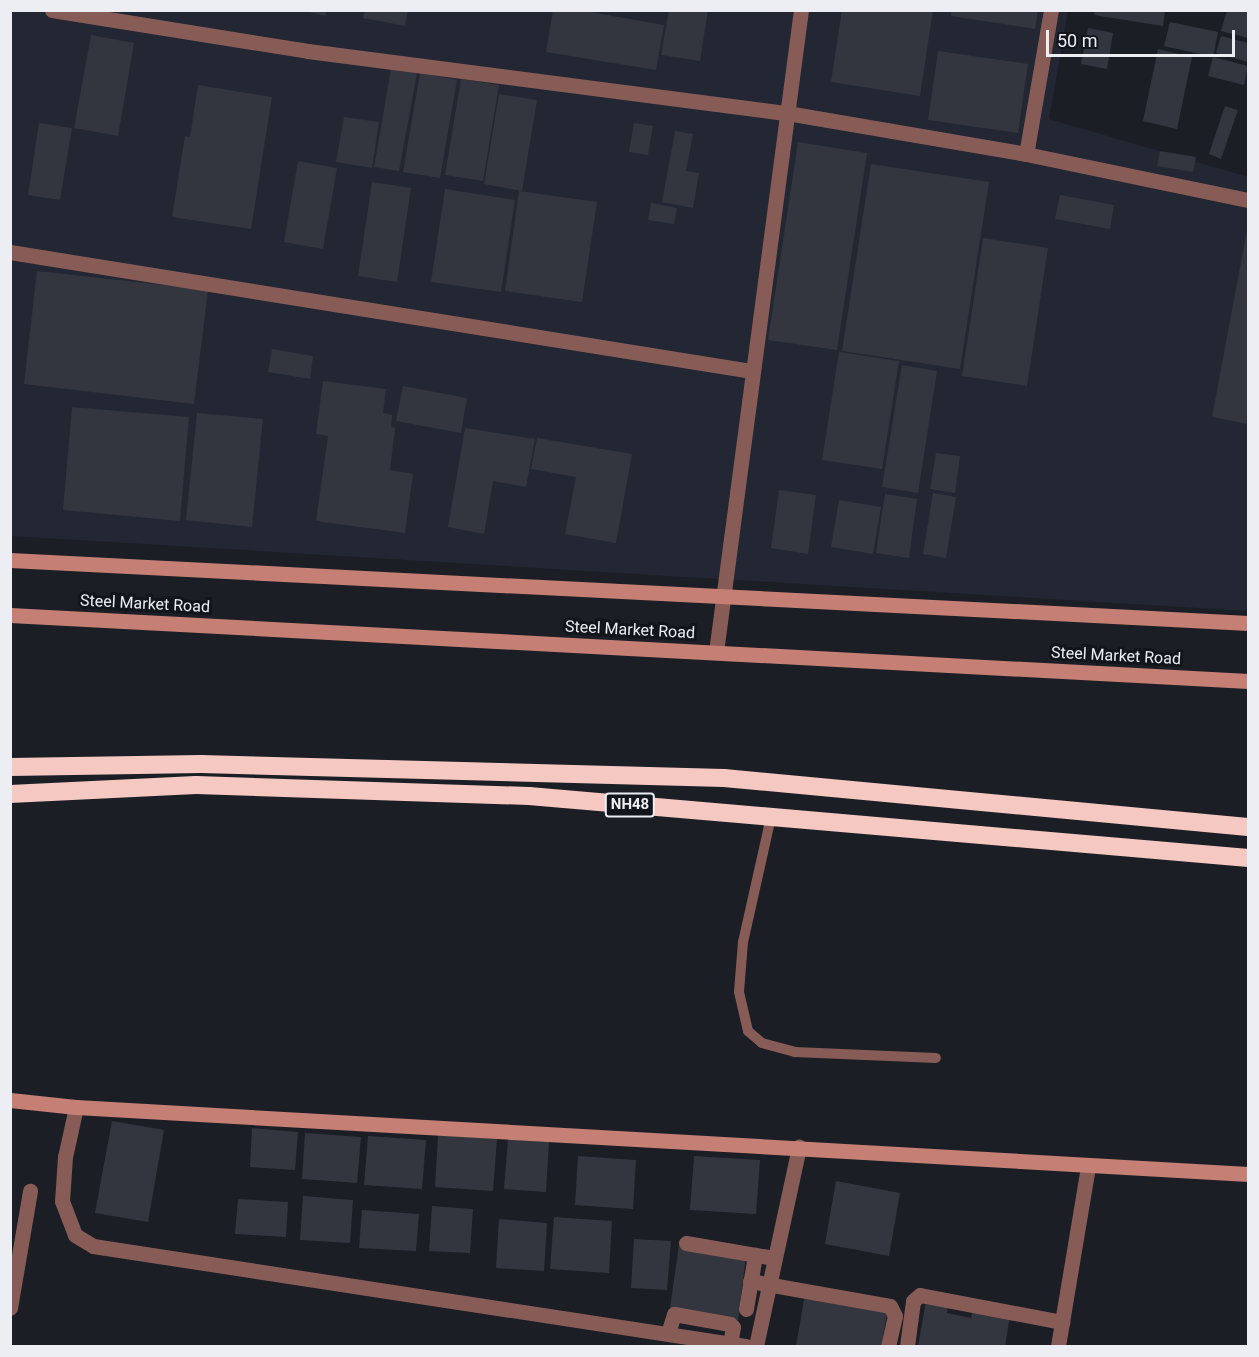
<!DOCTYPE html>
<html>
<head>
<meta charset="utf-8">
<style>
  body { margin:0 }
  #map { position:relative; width:1259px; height:1357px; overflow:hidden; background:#1b1e25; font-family:Roboto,sans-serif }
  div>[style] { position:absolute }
  .built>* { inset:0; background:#222733 }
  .building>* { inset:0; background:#33363e }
  .lane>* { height:10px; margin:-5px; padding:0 5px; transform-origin:5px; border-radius:5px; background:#885c56 }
  .street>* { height:15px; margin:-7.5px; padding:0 7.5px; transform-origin:7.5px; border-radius:7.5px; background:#885c56 }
  .secondary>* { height:15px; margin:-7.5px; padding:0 7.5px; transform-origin:7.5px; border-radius:7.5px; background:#c57f75 }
  .highway>* { height:18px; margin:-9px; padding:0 9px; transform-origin:9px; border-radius:9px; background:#f5c8c1 }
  span { translate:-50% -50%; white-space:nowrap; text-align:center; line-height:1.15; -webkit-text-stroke:6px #12151b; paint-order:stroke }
  .shield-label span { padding:2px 4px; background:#12151b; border:2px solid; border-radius:4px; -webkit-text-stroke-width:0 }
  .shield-label { font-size:15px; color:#eceef3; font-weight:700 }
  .street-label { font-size:16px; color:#eceef3 }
  .frame { position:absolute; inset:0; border:12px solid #eceef3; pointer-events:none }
  .scale { position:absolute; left:1046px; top:30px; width:189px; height:27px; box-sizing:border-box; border:3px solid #eceef3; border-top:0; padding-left:8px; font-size:18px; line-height:21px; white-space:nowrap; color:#eceef3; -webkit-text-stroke:4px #12151b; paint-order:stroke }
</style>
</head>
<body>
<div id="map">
  <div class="built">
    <i style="clip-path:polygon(10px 11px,1068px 11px,1049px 119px,1248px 177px,1248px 611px,11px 536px)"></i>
  </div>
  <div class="building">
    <i style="clip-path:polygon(301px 10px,327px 10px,325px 16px)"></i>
    <i style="clip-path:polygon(365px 10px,408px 10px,405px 26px,363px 18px)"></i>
    <i style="clip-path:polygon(553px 10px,579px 10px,664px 25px,656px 70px,546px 52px)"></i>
    <i style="clip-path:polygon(669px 10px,708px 10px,700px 61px,661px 55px)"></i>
    <i style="clip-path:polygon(842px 10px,933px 10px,920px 96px,831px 82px)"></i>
    <i style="clip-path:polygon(951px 10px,1038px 10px,1035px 29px,951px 16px)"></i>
    <i style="clip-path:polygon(1095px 10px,1165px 10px,1163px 26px,1094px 15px)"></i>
    <i style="clip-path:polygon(1227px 10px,1248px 12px,1248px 38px,1221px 31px)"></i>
    <i style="clip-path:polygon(1170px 22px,1218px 32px,1213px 57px,1164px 46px)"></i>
    <i style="clip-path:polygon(1088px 28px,1113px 33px,1107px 69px,1081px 64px)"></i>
    <i style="clip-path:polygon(91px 35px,134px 43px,118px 136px,74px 128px)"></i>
    <i style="clip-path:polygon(1221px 36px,1248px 43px,1248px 62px,1216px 53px)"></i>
    <i style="clip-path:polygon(1158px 49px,1192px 57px,1177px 129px,1143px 121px)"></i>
    <i style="clip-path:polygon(938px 51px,1028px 64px,1018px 133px,928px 120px)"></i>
    <i style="clip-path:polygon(1213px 57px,1248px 66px,1244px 85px,1208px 76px)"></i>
    <i style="clip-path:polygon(391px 69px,417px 73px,399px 171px,374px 167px)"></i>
    <i style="clip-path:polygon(420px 73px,457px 80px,440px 178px,403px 172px)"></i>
    <i style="clip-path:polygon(461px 79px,499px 85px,483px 181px,445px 175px)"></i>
    <i style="clip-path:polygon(198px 85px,272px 97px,251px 229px,172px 217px,185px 136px,190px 137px)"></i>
    <i style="clip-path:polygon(499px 94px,537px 100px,522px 191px,484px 184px)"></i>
    <i style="clip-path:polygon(1225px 106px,1238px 110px,1221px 159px,1209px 154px)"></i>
    <i style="clip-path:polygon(344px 117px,379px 122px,372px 168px,336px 162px)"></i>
    <i style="clip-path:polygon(39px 123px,72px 128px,60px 200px,28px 195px)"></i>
    <i style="clip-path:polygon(634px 123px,653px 126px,648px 155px,629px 152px)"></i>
    <i style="clip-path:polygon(675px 131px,693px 134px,686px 171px,699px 173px,693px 208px,662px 202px)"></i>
    <i style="clip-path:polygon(798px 142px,867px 153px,837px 350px,768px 340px)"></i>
    <i style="clip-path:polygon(1160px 151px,1196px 157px,1193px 172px,1157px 166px)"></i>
    <i style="clip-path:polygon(298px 161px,337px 168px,323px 249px,284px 242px)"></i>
    <i style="clip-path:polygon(871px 164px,989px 182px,960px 369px,842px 351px)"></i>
    <i style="clip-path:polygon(372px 182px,411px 188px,397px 282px,358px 276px)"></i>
    <i style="clip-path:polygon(445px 189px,515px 200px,501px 292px,431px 282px)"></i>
    <i style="clip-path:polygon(519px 191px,597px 202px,582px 302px,505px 291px)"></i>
    <i style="clip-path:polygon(1060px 195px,1114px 205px,1110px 229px,1055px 219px)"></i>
    <i style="clip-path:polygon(651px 203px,677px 208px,674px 224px,648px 220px)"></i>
    <i style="clip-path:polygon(1247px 230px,1248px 230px,1248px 424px,1212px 417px)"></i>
    <i style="clip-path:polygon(983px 238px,1048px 248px,1027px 386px,962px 376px)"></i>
    <i style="clip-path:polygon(37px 271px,208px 290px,194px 404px,24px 384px)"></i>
    <i style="clip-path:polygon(272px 349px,313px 356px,310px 379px,268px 372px)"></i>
    <i style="clip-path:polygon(839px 352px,899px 361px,882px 469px,822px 460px)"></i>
    <i style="clip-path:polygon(902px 365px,937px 371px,918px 493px,882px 487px)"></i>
    <i style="clip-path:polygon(323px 381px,386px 389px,383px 413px,392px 415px,391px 427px,395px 428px,390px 470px,413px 474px,405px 533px,316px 521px,328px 436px,316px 434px)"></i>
    <i style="clip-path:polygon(403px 386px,467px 398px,461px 433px,396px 421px)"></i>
    <i style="clip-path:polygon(72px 407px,189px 417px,180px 521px,63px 510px)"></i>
    <i style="clip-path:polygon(197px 413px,263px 419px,252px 527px,186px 520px)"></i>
    <i style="clip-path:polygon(465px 428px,535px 439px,526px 487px,493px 481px,484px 534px,448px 527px)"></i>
    <i style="clip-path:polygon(537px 438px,632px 454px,616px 543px,565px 534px,576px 477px,531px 469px)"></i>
    <i style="clip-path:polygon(936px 453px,960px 456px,955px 493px,930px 489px)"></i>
    <i style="clip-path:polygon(779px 490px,816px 495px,808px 554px,771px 548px)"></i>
    <i style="clip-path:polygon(933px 493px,956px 497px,946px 558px,923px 554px)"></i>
    <i style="clip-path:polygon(885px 494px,917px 499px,909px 558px,876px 553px)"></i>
    <i style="clip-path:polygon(839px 500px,881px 507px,873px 554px,831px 547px)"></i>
    <i style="clip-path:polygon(112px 1121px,164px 1130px,148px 1222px,95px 1213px)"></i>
    <i style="clip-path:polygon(252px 1128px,298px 1132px,295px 1170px,250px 1167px)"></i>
    <i style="clip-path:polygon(305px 1133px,361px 1137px,357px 1183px,302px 1179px)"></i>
    <i style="clip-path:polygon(438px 1135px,497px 1139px,493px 1191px,435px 1187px)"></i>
    <i style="clip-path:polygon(368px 1136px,426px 1140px,422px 1189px,364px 1185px)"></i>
    <i style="clip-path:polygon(508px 1139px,549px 1142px,546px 1192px,504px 1189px)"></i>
    <i style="clip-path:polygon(578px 1156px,636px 1160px,633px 1209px,575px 1205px)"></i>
    <i style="clip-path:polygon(694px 1156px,760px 1160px,756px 1214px,690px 1210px)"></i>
    <i style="clip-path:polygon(836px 1181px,900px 1193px,889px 1256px,825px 1244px)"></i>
    <i style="clip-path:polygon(303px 1196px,353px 1200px,350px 1243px,300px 1240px)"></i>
    <i style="clip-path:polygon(238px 1199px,288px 1202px,286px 1237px,235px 1234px)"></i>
    <i style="clip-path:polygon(432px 1206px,473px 1209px,470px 1253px,429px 1251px)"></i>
    <i style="clip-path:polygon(362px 1210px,419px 1214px,416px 1251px,359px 1248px)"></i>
    <i style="clip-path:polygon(554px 1217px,612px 1221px,609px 1273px,550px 1269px)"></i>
    <i style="clip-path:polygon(499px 1219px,547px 1223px,544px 1271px,496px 1268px)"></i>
    <i style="clip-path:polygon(634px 1239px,671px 1241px,667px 1290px,631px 1288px)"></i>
    <i style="clip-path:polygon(679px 1245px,746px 1256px,738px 1320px,670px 1308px)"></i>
    <i style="clip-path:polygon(805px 1294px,888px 1309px,881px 1346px,796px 1346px)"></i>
    <i style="clip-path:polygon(926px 1301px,948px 1305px,947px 1313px,971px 1318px,973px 1309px,1010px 1316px,1005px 1346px,918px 1346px)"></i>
  </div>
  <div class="lane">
    <i style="left:771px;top:817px;width:128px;rotate:102.6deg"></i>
    <i style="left:743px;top:942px;width:50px;rotate:94.6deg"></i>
    <i style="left:739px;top:992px;width:40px;rotate:77deg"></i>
    <i style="left:748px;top:1031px;width:18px;rotate:41deg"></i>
    <i style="left:762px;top:1043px;width:34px;rotate:15deg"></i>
    <i style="left:795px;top:1052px;width:141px;rotate:2.4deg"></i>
  </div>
  <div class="street">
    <i style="left:52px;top:10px;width:259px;rotate:9.1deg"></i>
    <i style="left:308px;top:51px;width:483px;rotate:7.4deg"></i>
    <i style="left:787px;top:113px;width:242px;rotate:9.7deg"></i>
    <i style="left:1051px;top:10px;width:146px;rotate:99.8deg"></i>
    <i style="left:1026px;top:154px;width:227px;rotate:11.7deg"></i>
    <i style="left:10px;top:252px;width:750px;rotate:9.12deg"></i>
    <i style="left:716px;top:652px;width:648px;rotate:-82.46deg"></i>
    <i style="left:76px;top:1107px;width:51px;rotate:102.4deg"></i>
    <i style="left:65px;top:1157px;width:44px;rotate:93.9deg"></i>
    <i style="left:62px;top:1201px;width:36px;rotate:69deg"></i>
    <i style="left:75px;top:1235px;width:21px;rotate:31deg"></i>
    <i style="left:93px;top:1246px;width:661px;rotate:8.71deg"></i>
    <i style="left:686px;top:1243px;width:89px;rotate:9.7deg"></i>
    <i style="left:750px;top:1281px;width:142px;rotate:10.1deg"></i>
    <i style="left:890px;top:1306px;width:11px;rotate:63deg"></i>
    <i style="left:895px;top:1316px;width:31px;rotate:103deg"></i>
    <i style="left:10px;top:1308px;width:119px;rotate:-80.3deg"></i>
    <i style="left:746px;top:1309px;width:55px;rotate:-80.5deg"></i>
    <i style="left:668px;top:1333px;width:20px;rotate:-72deg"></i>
    <i style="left:674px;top:1314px;width:57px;rotate:10.1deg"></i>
    <i style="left:730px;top:1324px;width:4px;rotate:45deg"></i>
    <i style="left:733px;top:1327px;width:17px;rotate:100deg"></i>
    <i style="left:756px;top:1346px;width:204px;rotate:-77.8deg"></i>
    <i style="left:907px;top:1346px;width:45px;rotate:-82.4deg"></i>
    <i style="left:913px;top:1301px;width:9px;rotate:-41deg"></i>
    <i style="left:920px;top:1295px;width:145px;rotate:10.8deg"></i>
    <i style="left:1058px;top:1346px;width:182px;rotate:-80.5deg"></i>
  </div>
  <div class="secondary">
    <i style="left:10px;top:560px;width:1240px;rotate:2.91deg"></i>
    <i style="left:10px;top:615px;width:1240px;rotate:3.05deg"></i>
    <i style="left:10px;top:1100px;width:66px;rotate:6.1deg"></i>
    <i style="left:76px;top:1107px;width:1174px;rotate:3.27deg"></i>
  </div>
  <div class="highway">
    <i style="left:10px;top:767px;width:191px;rotate:-0.9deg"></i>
    <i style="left:201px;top:764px;width:523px;rotate:1.53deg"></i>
    <i style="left:724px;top:778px;width:526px;rotate:5.34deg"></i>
    <i style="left:10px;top:794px;width:186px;rotate:-2.8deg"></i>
    <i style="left:196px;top:785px;width:333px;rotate:1.9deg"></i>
    <i style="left:529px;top:796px;width:722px;rotate:4.93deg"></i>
  </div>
  <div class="shield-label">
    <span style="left:630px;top:805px">NH48</span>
  </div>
  <div class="street-label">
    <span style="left:145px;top:604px;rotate:3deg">Steel Market Road</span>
    <span style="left:630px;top:630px;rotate:3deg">Steel Market Road</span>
    <span style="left:1116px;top:656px;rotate:3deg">Steel Market Road</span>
  </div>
  <div class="frame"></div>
  <div class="scale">50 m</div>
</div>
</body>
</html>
